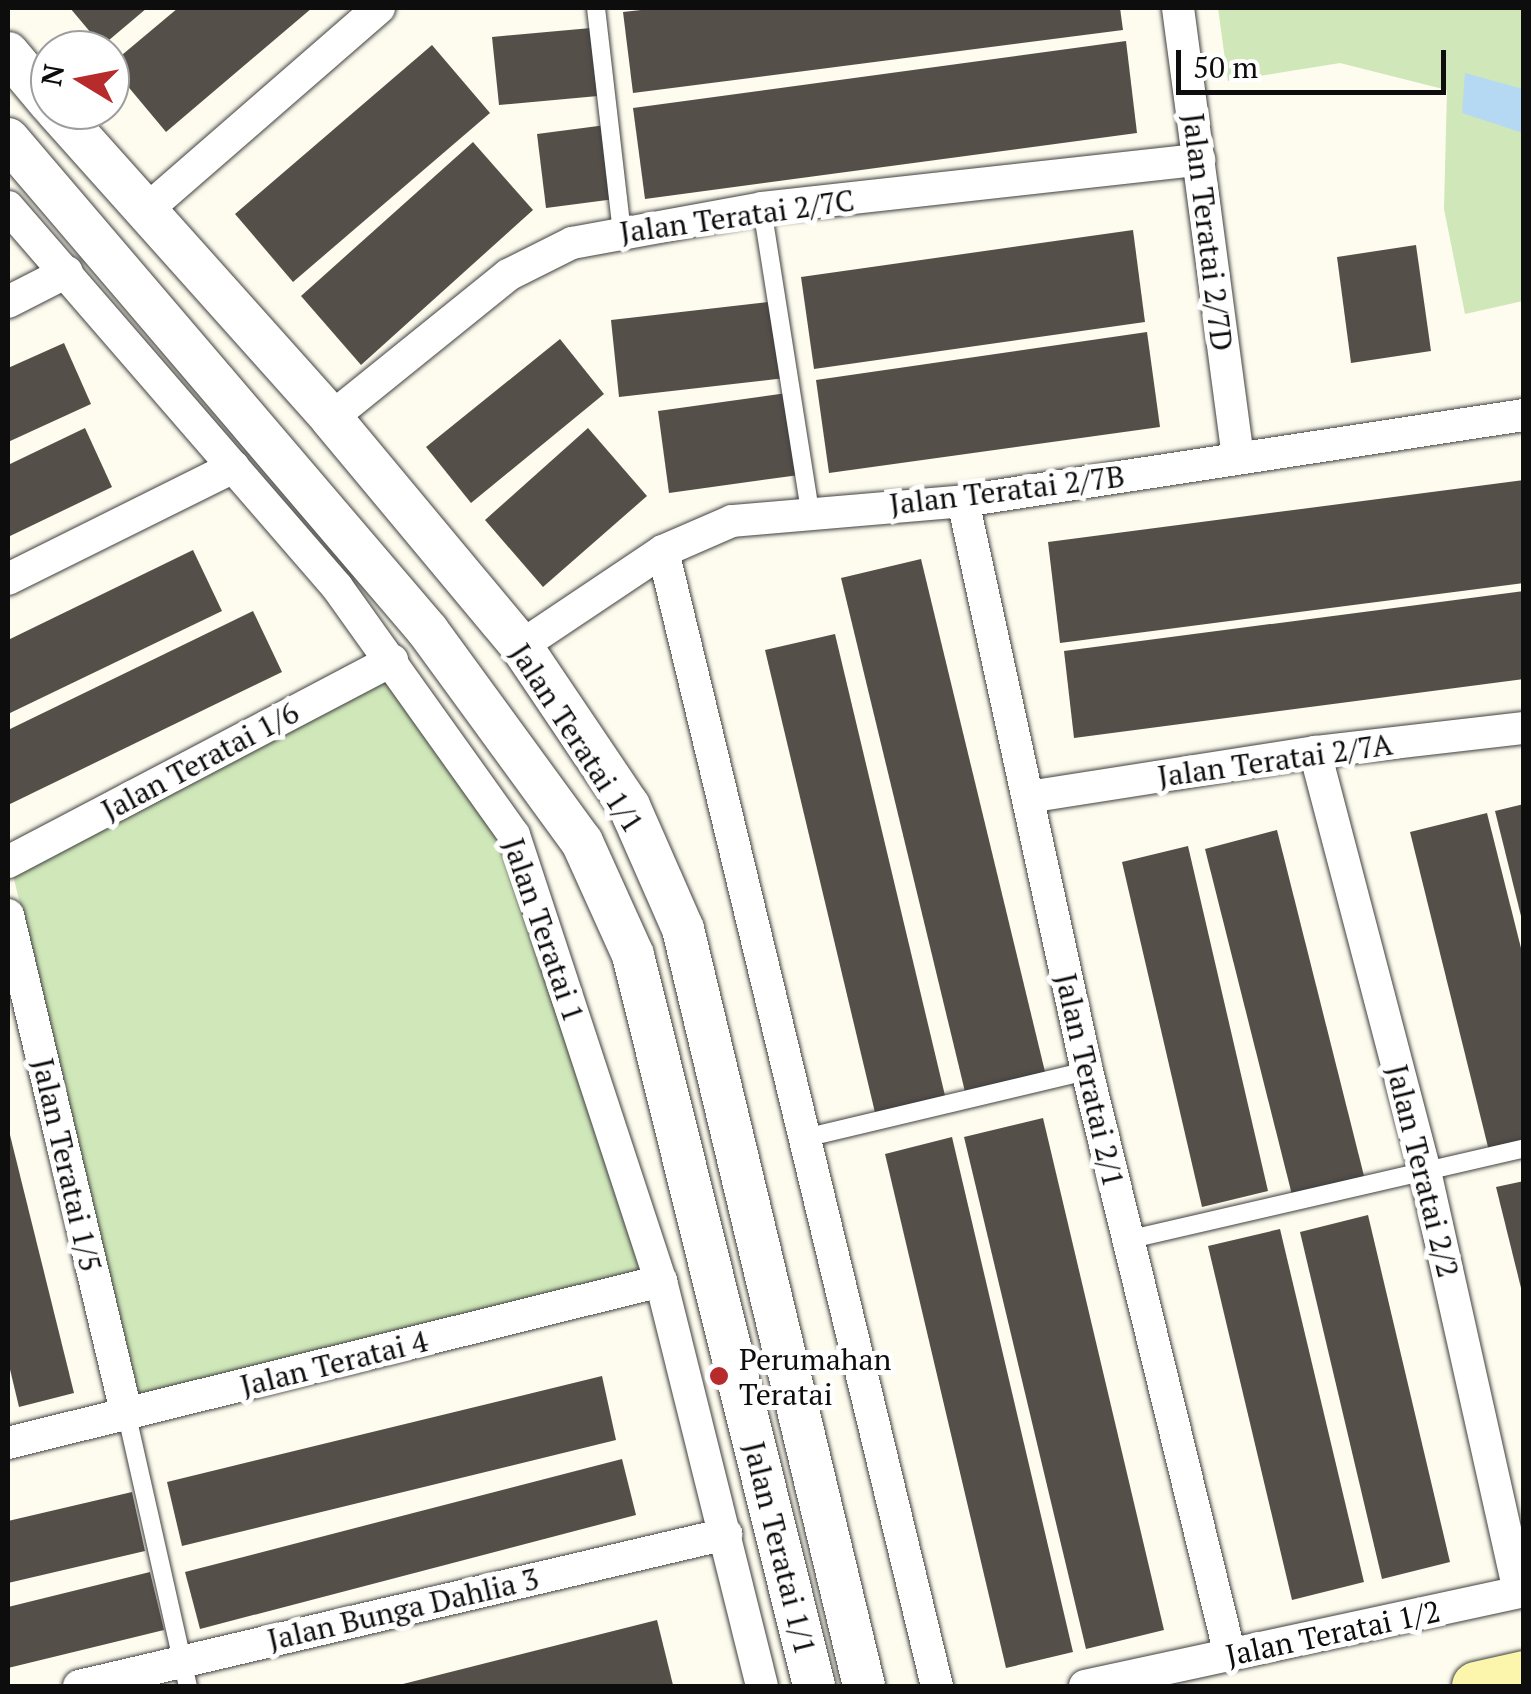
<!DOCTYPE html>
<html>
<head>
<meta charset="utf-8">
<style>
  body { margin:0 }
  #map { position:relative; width:1531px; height:1694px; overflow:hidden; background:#fefcee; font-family:"PT Serif",serif }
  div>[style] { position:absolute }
  .green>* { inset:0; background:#cfe7b9 }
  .water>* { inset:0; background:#b5d9f3 }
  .building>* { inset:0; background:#554f4a }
  .roads { filter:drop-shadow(0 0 2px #404040) drop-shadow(0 0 2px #404040) }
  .service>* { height:18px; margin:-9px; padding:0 9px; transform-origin:9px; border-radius:9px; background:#fff }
  .minor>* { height:32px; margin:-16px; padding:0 16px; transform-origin:16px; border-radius:16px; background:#fff }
  .tertiary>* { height:42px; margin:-21px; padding:0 21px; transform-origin:21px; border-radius:21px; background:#fff }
  .secondary>* { height:48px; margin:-24px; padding:0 24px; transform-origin:24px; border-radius:24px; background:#fbf6ab }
  .dots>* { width:28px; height:28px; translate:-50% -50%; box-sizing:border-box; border:5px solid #fff; border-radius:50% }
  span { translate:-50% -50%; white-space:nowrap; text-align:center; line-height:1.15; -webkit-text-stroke:10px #fff; paint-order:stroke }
  .street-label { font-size:30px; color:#0d0d0d }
  .poi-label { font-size:30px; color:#0d0d0d }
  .left { translate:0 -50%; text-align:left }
  .frame { position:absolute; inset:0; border:10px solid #0d0d0d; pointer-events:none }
  .north { position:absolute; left:30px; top:30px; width:100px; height:100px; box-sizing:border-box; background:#fff; border:2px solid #9e9e9e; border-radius:50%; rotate:280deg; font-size:28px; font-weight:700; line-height:40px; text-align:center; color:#0d0d0d }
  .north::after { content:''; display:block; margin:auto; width:35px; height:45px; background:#b72b2c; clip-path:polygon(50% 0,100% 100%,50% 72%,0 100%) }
  .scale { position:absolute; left:1176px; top:50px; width:270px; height:45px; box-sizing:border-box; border:5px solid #0d0d0d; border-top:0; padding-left:12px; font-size:30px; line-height:35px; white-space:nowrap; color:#0d0d0d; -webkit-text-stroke:8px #fff; paint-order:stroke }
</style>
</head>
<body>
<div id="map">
  <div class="green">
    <i style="clip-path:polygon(1218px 8px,1523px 8px,1523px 301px,1465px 314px,1444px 209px,1447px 90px,1340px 63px,1228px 81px)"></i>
    <i style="clip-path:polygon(386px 679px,502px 841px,640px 1270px,139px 1396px,13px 875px)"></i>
  </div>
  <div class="water">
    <i style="clip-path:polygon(1465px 73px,1523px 89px,1523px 133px,1462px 113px)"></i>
  </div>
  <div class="building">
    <i style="clip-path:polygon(70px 8px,147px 8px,102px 46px)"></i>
    <i style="clip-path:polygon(178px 8px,312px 8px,166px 132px,110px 65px)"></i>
    <i style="clip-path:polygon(659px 8px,1120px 8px,1123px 30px,633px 93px,623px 12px)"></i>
    <i style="clip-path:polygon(591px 28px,598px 96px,499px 105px,492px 37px)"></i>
    <i style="clip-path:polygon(1126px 41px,1137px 133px,645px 199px,633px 108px)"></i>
    <i style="clip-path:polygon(432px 45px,490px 113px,293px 282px,235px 214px)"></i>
    <i style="clip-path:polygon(606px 125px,615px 199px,546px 208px,537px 134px)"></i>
    <i style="clip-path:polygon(473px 142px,533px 210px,361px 365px,301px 296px)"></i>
    <i style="clip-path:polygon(1133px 230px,1145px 322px,814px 369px,801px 277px)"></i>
    <i style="clip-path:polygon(1416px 245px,1431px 351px,1351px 363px,1337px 257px)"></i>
    <i style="clip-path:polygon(777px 301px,785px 378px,619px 397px,611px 320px)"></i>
    <i style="clip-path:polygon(1147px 332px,1160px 427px,829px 473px,816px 380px)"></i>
    <i style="clip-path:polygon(560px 339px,604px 394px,471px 503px,426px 447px)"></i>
    <i style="clip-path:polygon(64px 343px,91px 404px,8px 442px,8px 368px)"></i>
    <i style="clip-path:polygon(787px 393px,799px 475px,669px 493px,658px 411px)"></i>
    <i style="clip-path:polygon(85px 428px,112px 487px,8px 537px,8px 465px)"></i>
    <i style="clip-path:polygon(588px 428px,647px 496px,543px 587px,485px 520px)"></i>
    <i style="clip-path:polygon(1524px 480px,1524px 583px,1060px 643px,1048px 542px)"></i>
    <i style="clip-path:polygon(193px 550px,222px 611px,8px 714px,8px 640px)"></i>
    <i style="clip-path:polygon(921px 559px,1047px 1080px,967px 1100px,841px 578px)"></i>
    <i style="clip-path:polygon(1524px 591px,1524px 679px,1074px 738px,1064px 651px)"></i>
    <i style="clip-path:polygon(253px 611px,282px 672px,8px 805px,8px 730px)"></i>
    <i style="clip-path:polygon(835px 634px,947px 1104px,877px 1121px,765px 650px)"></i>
    <i style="clip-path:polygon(1524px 804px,1524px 920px,1522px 920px,1495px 811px)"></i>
    <i style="clip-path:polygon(1487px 813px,1524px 960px,1524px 1142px,1489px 1151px,1410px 832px)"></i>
    <i style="clip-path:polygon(1277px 830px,1364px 1176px,1292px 1195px,1205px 849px)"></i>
    <i style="clip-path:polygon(1188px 846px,1268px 1191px,1202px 1207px,1122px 862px)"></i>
    <i style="clip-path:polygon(1043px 1118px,1164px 1630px,1086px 1649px,964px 1137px)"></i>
    <i style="clip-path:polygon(8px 1127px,74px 1393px,19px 1407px,8px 1361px)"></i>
    <i style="clip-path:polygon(952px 1137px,1073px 1652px,1006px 1668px,885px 1154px)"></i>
    <i style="clip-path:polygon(1524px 1181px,1524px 1292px,1522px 1292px,1496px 1187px)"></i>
    <i style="clip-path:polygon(1368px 1215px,1450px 1562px,1382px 1579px,1300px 1232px)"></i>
    <i style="clip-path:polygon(1280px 1229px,1364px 1582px,1292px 1600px,1208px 1246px)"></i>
    <i style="clip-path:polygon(602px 1376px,616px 1440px,182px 1546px,167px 1482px)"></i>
    <i style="clip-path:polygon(622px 1459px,636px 1515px,200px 1629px,185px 1572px)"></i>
    <i style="clip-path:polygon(132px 1492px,145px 1551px,8px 1583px,8px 1521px)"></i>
    <i style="clip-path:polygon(150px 1572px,164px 1630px,8px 1668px,8px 1607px)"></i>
    <i style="clip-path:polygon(657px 1620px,673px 1685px,667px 1686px,395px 1686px)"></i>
  </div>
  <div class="roads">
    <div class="service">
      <i style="left:596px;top:8px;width:226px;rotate:83.4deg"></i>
      <i style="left:762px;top:208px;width:307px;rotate:81deg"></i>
      <i style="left:805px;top:1138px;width:290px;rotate:-13.4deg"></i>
      <i style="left:1127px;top:1240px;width:408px;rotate:-13deg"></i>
      <i style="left:127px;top:1416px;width:277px;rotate:77.3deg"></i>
    </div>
    <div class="minor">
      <i style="left:1178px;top:8px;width:453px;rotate:82.4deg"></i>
      <i style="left:8px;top:207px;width:503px;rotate:49.11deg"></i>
      <i style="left:337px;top:587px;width:305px;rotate:54.5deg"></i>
      <i style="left:514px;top:835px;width:470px;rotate:71.8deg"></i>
      <i style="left:661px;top:1281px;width:417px;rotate:76deg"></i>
      <i style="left:143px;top:213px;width:313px;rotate:-41deg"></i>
      <i style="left:8px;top:302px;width:66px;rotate:-27deg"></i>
      <i style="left:331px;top:418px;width:228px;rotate:-38.9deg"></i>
      <i style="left:508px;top:275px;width:72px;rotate:-26.6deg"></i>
      <i style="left:572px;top:243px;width:193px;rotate:-10.4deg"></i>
      <i style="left:762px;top:208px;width:440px;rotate:-6.3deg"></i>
      <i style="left:963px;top:501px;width:583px;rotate:77.73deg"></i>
      <i style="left:1087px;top:1071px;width:601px;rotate:76.24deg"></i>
      <i style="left:663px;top:551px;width:1168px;rotate:76.43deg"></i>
      <i style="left:8px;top:579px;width:252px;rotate:-26.4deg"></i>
      <i style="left:521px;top:646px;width:171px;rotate:-33.8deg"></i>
      <i style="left:663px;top:551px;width:75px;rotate:-23.5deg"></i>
      <i style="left:732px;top:521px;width:232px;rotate:-4.9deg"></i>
      <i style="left:963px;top:501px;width:568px;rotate:-8.72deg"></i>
      <i style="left:1315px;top:752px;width:433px;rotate:75.3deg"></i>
      <i style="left:1425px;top:1171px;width:431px;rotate:77.4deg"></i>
      <i style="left:1028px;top:797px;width:291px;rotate:-8.9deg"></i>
      <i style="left:1315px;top:752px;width:210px;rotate:-6.6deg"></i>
      <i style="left:8px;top:862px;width:434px;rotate:-27.7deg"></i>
      <i style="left:8px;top:915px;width:515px;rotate:76.64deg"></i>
      <i style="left:8px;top:1443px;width:673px;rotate:-13.93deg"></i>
      <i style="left:79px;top:1686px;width:665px;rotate:-13.22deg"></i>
      <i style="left:1085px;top:1686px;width:449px;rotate:-12.2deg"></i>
    </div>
    <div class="tertiary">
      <i style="left:8px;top:53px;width:65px;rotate:50deg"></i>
      <i style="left:56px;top:110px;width:413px;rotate:48.2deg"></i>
      <i style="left:331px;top:418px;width:297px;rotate:50.2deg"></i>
      <i style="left:521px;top:646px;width:193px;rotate:56deg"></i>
      <i style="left:629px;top:806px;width:134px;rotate:66.3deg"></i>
      <i style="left:683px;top:929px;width:778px;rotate:76.55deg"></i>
      <i style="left:8px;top:139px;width:647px;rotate:49.51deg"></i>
      <i style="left:428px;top:631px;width:261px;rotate:53.9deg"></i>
      <i style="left:582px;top:842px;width:124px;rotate:65.7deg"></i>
      <i style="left:633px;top:955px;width:753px;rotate:76.09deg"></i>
    </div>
    <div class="secondary">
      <i style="left:1476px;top:1686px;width:49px;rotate:-12.9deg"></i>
    </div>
  </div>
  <div class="dots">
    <i style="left:719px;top:1376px;background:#b72b2c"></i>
  </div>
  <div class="street-label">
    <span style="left:737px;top:216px;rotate:-8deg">Jalan Teratai 2/7C</span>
    <span style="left:1208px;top:232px;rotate:83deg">Jalan Teratai 2/7D</span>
    <span style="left:1007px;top:490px;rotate:-7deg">Jalan Teratai 2/7B</span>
    <span style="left:577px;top:738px;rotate:57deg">Jalan Teratai 1/1</span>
    <span style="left:1275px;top:760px;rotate:-8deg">Jalan Teratai 2/7A</span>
    <span style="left:200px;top:761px;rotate:-28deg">Jalan Teratai 1/6</span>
    <span style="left:544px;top:930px;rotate:71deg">Jalan Teratai 1</span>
    <span style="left:1090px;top:1080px;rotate:77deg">Jalan Teratai 2/1</span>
    <span style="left:67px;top:1165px;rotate:77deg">Jalan Teratai 1/5</span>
    <span style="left:1423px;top:1171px;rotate:76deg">Jalan Teratai 2/2</span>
    <span style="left:334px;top:1363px;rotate:-14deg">Jalan Teratai 4</span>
    <span style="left:780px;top:1548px;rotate:76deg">Jalan Teratai 1/1</span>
    <span style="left:403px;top:1609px;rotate:-13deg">Jalan Bunga Dahlia 3</span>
    <span style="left:1333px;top:1633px;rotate:-12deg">Jalan Teratai 1/2</span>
  </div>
  <div class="poi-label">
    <span class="left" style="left:739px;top:1376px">Perumahan<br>Teratai</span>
  </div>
  <div class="frame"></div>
  <div class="north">N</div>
  <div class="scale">50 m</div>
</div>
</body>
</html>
